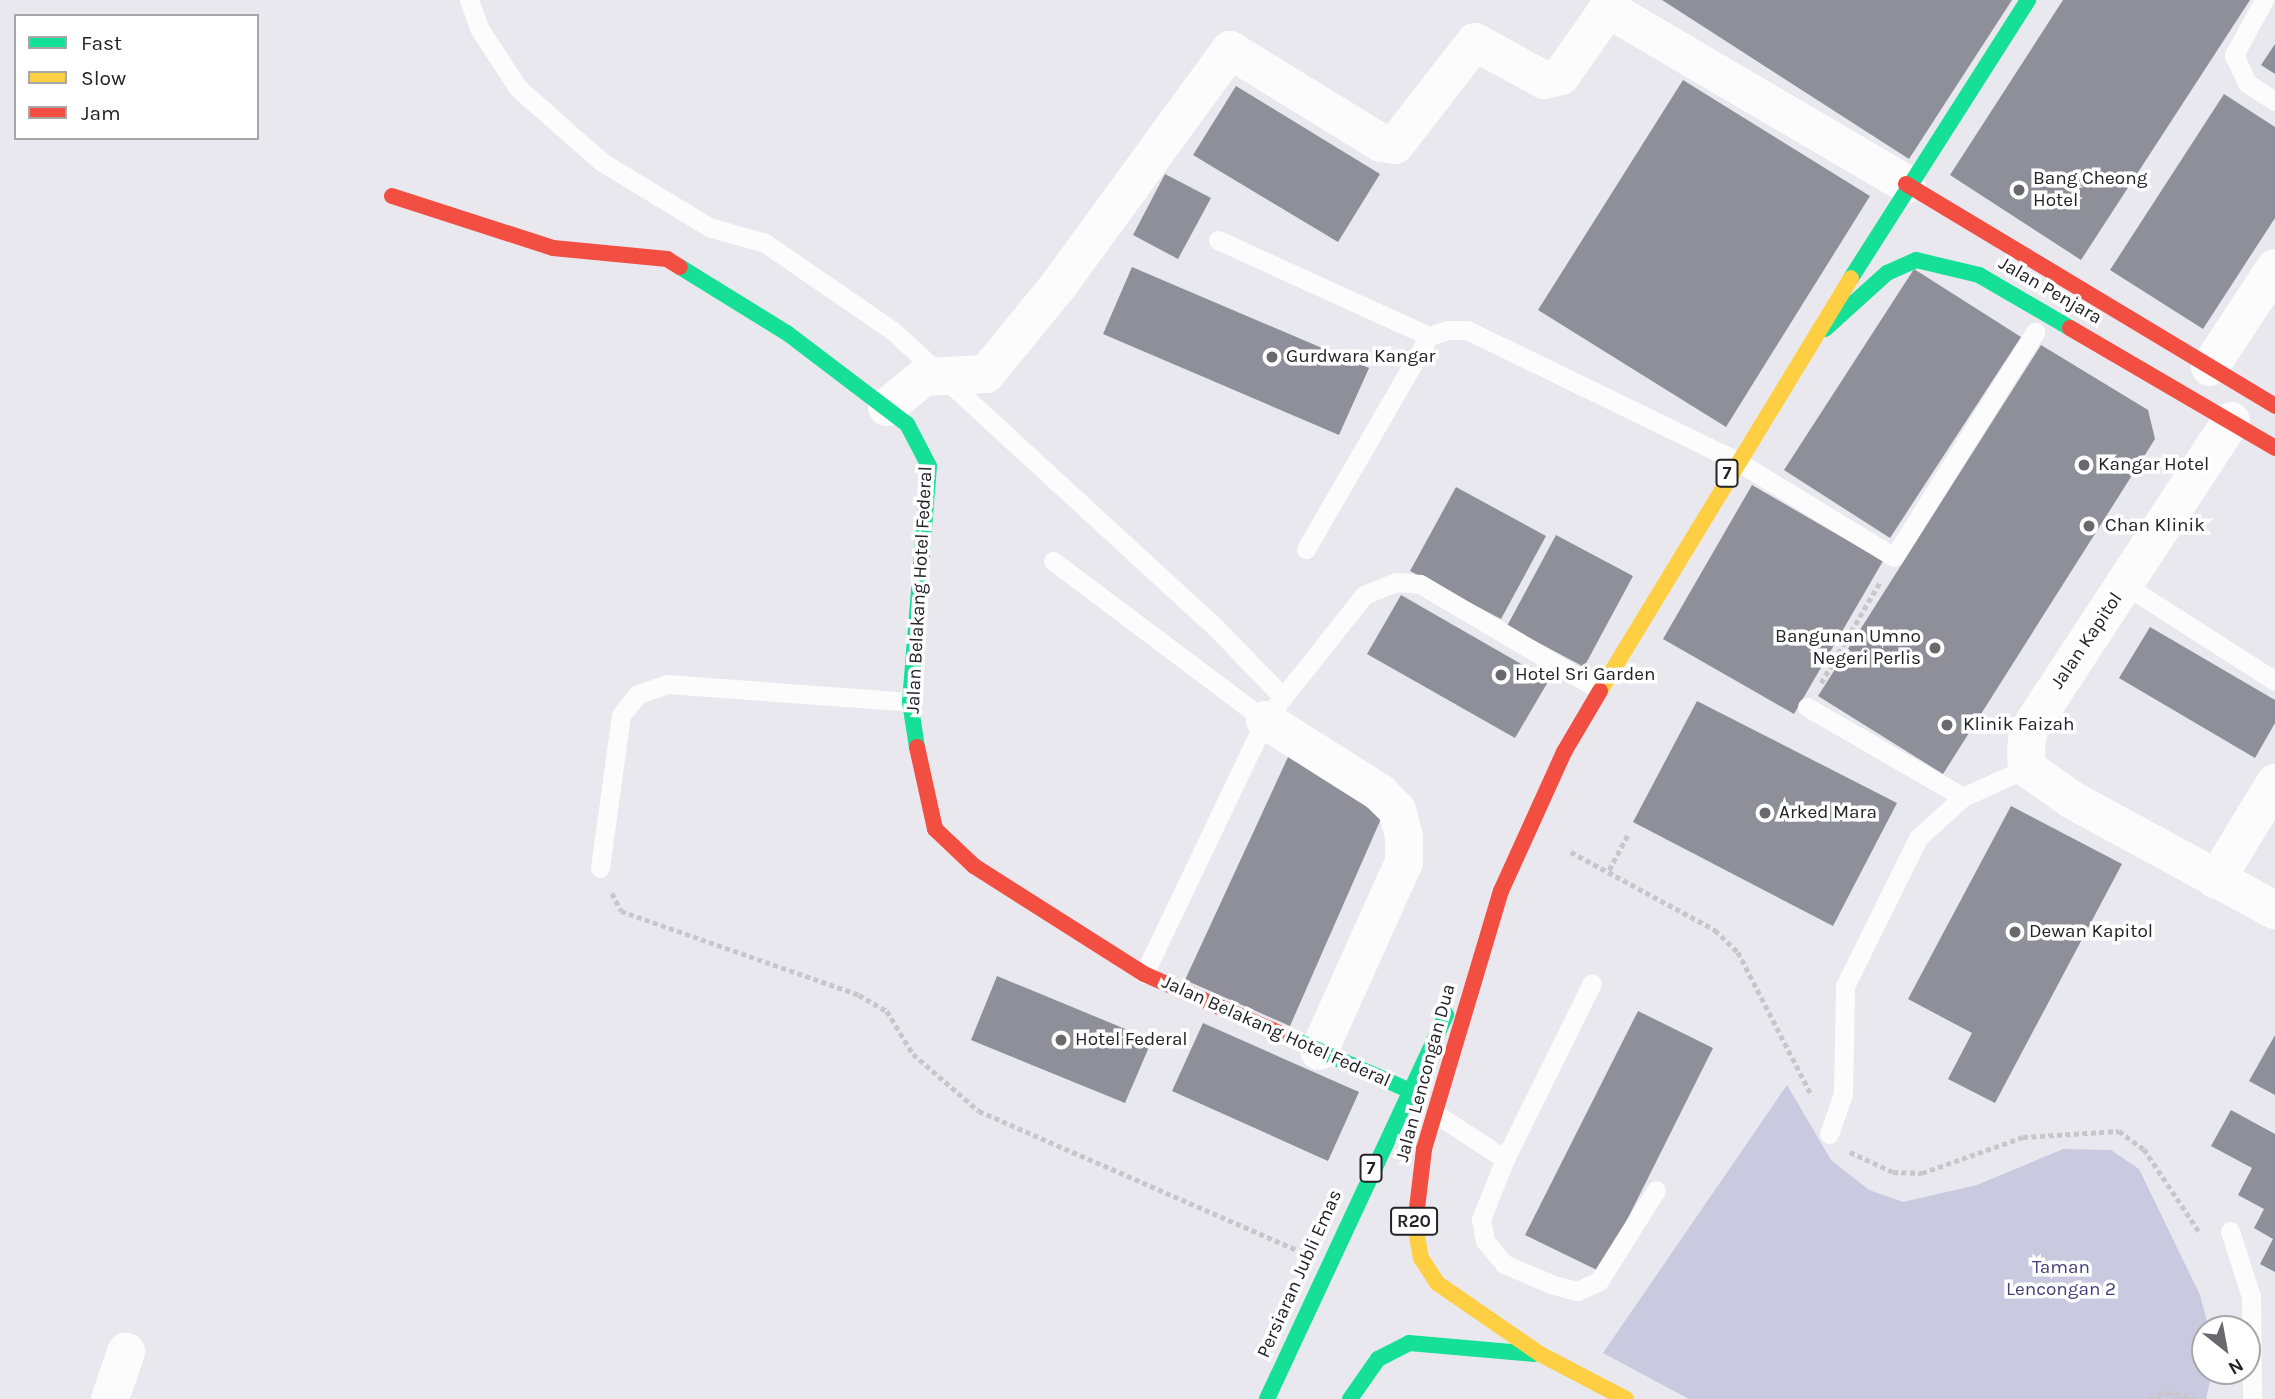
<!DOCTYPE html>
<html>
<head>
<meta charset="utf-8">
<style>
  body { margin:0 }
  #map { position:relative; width:2275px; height:1399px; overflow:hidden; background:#e8e8ee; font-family:Karla,sans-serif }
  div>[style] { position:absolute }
  .green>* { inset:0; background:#c9c9e0 }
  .building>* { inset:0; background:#8f8f99 }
  .path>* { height:4.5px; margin-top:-2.25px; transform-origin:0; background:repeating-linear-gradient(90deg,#c7c7ca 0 5px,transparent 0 8.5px) }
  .lane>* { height:19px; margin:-9.5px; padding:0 9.5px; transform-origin:9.5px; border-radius:9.5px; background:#fcfcfc }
  .street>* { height:38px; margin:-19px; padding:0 19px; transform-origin:19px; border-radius:19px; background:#fcfcfc }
  .fast>* { height:16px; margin:-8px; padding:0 8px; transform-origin:8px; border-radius:8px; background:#16e098 }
  .slow>* { height:16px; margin:-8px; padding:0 8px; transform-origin:8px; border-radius:8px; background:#ffcf43 }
  .jam>* { height:16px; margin:-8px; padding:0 8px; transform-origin:8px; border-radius:8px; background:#f24e42 }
  .dots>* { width:19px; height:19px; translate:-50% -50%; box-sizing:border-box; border:4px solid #fff; border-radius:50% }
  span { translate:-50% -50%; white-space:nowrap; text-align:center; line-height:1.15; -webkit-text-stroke:7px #fff; paint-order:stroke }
  .shield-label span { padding:2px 5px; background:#fff; border:2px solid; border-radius:5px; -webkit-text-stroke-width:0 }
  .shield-label { font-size:18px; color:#232327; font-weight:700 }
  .poi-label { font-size:19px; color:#232327 }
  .left { translate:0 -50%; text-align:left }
  .right { translate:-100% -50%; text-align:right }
  .street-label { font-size:19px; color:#232327 }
  .park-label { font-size:19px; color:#43407c }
  .legend { position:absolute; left:14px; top:14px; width:245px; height:126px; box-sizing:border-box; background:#fff; border:2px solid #a7a7a9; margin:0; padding:9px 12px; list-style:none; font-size:21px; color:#232327 }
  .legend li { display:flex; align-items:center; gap:14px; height:35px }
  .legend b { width:35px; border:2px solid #a7a7a9 }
  .north { position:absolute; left:2191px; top:1315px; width:70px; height:70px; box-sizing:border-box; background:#fff; border:2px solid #a7a7a9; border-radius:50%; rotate:149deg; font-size:19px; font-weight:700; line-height:28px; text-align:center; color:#232327 }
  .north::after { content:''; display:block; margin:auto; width:24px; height:32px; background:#68686d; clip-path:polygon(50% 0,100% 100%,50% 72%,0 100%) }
</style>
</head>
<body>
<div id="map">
  <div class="green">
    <i style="clip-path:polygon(1787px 1085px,1831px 1160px,1869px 1190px,1903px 1202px,1977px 1185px,2063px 1149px,2111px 1150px,2139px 1169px,2200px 1295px,2209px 1329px,2205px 1371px,2212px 1371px,2206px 1399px,1689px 1399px,1603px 1353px)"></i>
  </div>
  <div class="building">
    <i style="clip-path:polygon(1662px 0,2012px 0,1909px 159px)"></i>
    <i style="clip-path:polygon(2063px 0,2250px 0,2081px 260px,1950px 175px)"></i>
    <i style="clip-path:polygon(2275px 44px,2275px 74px,2261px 65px)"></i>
    <i style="clip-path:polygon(1683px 80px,1870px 196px,1726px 427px,1538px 310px)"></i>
    <i style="clip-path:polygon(1236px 86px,1380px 174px,1338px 242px,1193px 155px)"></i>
    <i style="clip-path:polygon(2224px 94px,2275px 127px,2275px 218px,2203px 329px,2110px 270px)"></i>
    <i style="clip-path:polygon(1165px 174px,1211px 198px,1178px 259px,1133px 235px)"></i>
    <i style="clip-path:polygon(1132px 267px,1369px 368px,1339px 435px,1103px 334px)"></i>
    <i style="clip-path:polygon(1914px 269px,2021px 337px,1890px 538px,1784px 470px)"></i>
    <i style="clip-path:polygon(2041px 345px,2148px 410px,2155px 439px,1943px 774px,1818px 696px)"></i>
    <i style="clip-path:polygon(1752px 485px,1883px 561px,1794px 714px,1663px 639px)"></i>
    <i style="clip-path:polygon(1456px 487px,1546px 536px,1501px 619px,1410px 571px)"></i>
    <i style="clip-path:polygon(1556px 535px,1633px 576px,1584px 667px,1507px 626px)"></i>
    <i style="clip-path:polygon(1401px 595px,1549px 680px,1515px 738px,1367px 654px)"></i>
    <i style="clip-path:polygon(2150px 627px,2275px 700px,2275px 723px,2255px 758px,2119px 678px)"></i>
    <i style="clip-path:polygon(1697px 701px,1897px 803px,1833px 926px,1633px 822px)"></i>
    <i style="clip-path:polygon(1294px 744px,1384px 812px,1290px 1026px,1185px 980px)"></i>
    <i style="clip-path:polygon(2011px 806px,2122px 864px,1995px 1103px,1948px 1079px,1972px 1033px,1908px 999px)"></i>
    <i style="clip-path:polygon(997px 976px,1152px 1040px,1125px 1103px,971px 1040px)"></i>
    <i style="clip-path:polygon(1638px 1011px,1713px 1048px,1601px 1272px,1525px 1235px)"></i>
    <i style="clip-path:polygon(1203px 1023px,1359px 1092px,1328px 1161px,1172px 1091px)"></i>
    <i style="clip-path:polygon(2275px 1035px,2275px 1095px,2249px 1081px)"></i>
    <i style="clip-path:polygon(2231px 1110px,2275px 1134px,2275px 1272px,2260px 1264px,2273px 1239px,2254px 1228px,2264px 1209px,2238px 1195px,2252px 1168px,2211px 1146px)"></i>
  </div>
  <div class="path">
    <i style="left:1821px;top:683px;width:117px;rotate:-59.7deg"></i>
    <i style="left:1571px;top:852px;width:164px;rotate:28.4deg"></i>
    <i style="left:1715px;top:930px;width:32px;rotate:44deg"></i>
    <i style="left:1738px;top:952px;width:162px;rotate:62.8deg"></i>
    <i style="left:1609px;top:870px;width:41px;rotate:-62.2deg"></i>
    <i style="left:612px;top:893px;width:20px;rotate:63deg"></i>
    <i style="left:621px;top:911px;width:252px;rotate:19.4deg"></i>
    <i style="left:859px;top:995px;width:32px;rotate:30deg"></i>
    <i style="left:887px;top:1011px;width:50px;rotate:58.8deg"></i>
    <i style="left:913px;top:1054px;width:87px;rotate:40.8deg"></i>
    <i style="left:979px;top:1111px;width:347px;rotate:23.6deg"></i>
    <i style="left:1850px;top:1152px;width:47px;rotate:24.9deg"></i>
    <i style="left:1893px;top:1172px;width:29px;rotate:2deg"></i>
    <i style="left:1922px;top:1173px;width:107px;rotate:-19.6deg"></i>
    <i style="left:2023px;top:1137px;width:96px;rotate:-3.6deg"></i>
    <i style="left:2119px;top:1131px;width:31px;rotate:36deg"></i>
    <i style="left:2144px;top:1149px;width:101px;rotate:56.3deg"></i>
    <i style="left:2149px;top:1399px;width:19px;rotate:-21deg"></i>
    <i style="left:2167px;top:1392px;width:30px;rotate:14deg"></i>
  </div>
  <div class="lane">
    <i style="left:469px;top:0;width:30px;rotate:70deg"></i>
    <i style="left:479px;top:28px;width:72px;rotate:57deg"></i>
    <i style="left:518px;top:88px;width:112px;rotate:41.4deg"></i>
    <i style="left:602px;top:162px;width:125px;rotate:31.3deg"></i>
    <i style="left:709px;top:227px;width:58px;rotate:15.9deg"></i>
    <i style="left:765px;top:243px;width:155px;rotate:34.5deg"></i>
    <i style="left:893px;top:331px;width:440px;rotate:42.6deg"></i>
    <i style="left:1217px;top:629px;width:92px;rotate:45.9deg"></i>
    <i style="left:2264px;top:0;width:63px;rotate:118.6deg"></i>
    <i style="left:2234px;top:55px;width:31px;rotate:65deg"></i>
    <i style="left:2247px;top:83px;width:33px;rotate:33deg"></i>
    <i style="left:1218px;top:240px;width:232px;rotate:24.5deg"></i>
    <i style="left:1306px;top:549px;width:246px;rotate:-60deg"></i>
    <i style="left:1429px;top:336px;width:19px;rotate:-18deg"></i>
    <i style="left:1447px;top:330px;width:20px"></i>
    <i style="left:1467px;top:330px;width:298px;rotate:25.9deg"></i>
    <i style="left:1735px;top:460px;width:186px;rotate:31.4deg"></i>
    <i style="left:1894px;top:557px;width:266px;rotate:-57.9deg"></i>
    <i style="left:1053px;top:561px;width:265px;rotate:36.9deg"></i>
    <i style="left:2125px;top:585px;width:178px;rotate:32.6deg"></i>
    <i style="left:1807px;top:707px;width:180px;rotate:30deg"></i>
    <i style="left:600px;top:868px;width:154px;rotate:-82.2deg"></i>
    <i style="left:621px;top:715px;width:27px;rotate:-51deg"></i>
    <i style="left:638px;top:694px;width:31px;rotate:-19deg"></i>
    <i style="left:667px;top:684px;width:244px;rotate:4.2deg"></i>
    <i style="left:1144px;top:974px;width:281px;rotate:-64.5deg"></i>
    <i style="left:1265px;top:720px;width:159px;rotate:-51.6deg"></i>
    <i style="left:1364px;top:595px;width:35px;rotate:-22deg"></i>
    <i style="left:1397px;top:582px;width:23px;rotate:5deg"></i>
    <i style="left:1420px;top:584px;width:207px;rotate:30.5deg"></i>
    <i style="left:1436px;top:1114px;width:82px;rotate:33.1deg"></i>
    <i style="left:1505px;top:1159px;width:65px;rotate:111.8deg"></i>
    <i style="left:1481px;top:1219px;width:22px;rotate:80deg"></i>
    <i style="left:1485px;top:1241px;width:30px;rotate:50deg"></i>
    <i style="left:1504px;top:1264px;width:54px;rotate:22.8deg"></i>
    <i style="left:1554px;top:1285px;width:24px;rotate:15deg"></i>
    <i style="left:1577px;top:1291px;width:24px;rotate:-24deg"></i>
    <i style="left:1599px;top:1281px;width:107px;rotate:-57.9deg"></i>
    <i style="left:1829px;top:1134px;width:42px;rotate:-70.7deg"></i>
    <i style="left:1843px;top:1094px;width:108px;rotate:-88.9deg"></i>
    <i style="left:1845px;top:986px;width:165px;rotate:-63.7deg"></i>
    <i style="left:1918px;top:838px;width:61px;rotate:-42.3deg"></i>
    <i style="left:1963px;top:797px;width:70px;rotate:-24.4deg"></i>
    <i style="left:1505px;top:1159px;width:196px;rotate:-63.7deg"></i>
    <i style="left:2230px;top:1231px;width:69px;rotate:72.3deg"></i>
    <i style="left:2251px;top:1297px;width:102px;rotate:89.4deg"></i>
  </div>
  <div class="street">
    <i style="left:2210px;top:367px;width:118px;rotate:-56.7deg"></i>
    <i style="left:887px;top:407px;width:48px;rotate:-39deg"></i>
    <i style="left:924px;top:377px;width:62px;rotate:-2.8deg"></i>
    <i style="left:986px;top:374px;width:114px;rotate:-50.7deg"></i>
    <i style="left:1058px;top:286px;width:292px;rotate:-53.9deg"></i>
    <i style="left:1230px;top:50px;width:177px;rotate:31.6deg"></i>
    <i style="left:1381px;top:143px;width:14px;rotate:8deg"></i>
    <i style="left:1395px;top:145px;width:130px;rotate:-52.2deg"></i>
    <i style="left:1475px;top:42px;width:79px;rotate:28.8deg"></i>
    <i style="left:1544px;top:80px;width:17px;rotate:-13deg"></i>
    <i style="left:1561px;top:76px;width:82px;rotate:-55deg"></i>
    <i style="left:1608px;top:9px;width:346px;rotate:30.4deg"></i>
    <i style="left:2231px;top:421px;width:371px;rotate:123.2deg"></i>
    <i style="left:2028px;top:731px;width:20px;rotate:96deg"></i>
    <i style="left:2026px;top:751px;width:17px;rotate:87deg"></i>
    <i style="left:2027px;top:768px;width:55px;rotate:35.4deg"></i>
    <i style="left:2072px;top:800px;width:231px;rotate:28.5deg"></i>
    <i style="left:1265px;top:720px;width:135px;rotate:32.3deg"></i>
    <i style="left:1379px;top:792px;width:25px;rotate:45deg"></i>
    <i style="left:1397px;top:810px;width:27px;rotate:75deg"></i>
    <i style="left:1404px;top:836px;width:26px;rotate:90deg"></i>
    <i style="left:1404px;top:862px;width:207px;rotate:114.2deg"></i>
    <i style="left:2216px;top:880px;width:114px;rotate:-58.7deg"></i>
    <i style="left:110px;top:1399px;width:50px;rotate:-71.2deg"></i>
  </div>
  <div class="fast">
    <i style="left:680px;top:267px;width:126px;rotate:31.7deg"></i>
    <i style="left:787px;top:333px;width:151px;rotate:37.2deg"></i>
    <i style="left:907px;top:424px;width:47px;rotate:62.4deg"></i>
    <i style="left:929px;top:466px;width:237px;rotate:94.6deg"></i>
    <i style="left:910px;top:702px;width:46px;rotate:81.2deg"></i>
    <i style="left:1851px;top:278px;width:330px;rotate:-57.5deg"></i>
    <i style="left:1825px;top:329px;width:84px;rotate:-42.1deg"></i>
    <i style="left:1887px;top:273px;width:32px;rotate:-24deg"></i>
    <i style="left:1916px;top:260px;width:65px;rotate:13.4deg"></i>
    <i style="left:1979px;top:275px;width:105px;rotate:30.2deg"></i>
    <i style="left:1293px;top:1039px;width:126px;rotate:23.9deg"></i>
    <i style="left:1267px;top:1399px;width:424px;rotate:-65deg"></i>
    <i style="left:1350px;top:1399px;width:49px;rotate:-55deg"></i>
    <i style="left:1378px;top:1359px;width:35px;rotate:-27deg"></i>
    <i style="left:1409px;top:1343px;width:126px;rotate:5deg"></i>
  </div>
  <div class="slow">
    <i style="left:1600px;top:691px;width:483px;rotate:-58.7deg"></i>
    <i style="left:1415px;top:1225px;width:34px;rotate:80deg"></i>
    <i style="left:1421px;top:1258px;width:30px;rotate:57deg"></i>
    <i style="left:1437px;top:1283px;width:125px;rotate:34.6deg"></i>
    <i style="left:1540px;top:1354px;width:97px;rotate:27.6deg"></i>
  </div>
  <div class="jam">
    <i style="left:1906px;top:184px;width:431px;rotate:31deg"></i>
    <i style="left:392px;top:196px;width:169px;rotate:17.9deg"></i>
    <i style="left:553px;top:248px;width:115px;rotate:5.5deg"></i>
    <i style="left:667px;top:259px;width:15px;rotate:32deg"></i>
    <i style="left:2070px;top:328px;width:238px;rotate:30.3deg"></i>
    <i style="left:917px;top:747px;width:84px;rotate:77.6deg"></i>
    <i style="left:935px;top:829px;width:54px;rotate:43.5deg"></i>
    <i style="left:974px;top:866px;width:201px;rotate:32.4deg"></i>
    <i style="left:1144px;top:974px;width:163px;rotate:23.6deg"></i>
    <i style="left:1415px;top:1225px;width:77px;rotate:-83.2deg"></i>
    <i style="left:1424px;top:1149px;width:269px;rotate:-73.4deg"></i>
    <i style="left:1501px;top:891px;width:153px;rotate:-65.6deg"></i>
    <i style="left:1564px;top:752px;width:71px;rotate:-59.5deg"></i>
  </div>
  <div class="dots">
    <i style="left:2019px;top:190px;background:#68686d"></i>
    <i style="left:1272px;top:357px;background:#68686d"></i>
    <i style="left:2084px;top:465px;background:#68686d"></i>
    <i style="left:2089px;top:526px;background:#68686d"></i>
    <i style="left:1935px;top:648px;background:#68686d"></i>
    <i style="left:1501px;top:675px;background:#68686d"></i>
    <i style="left:1947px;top:725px;background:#68686d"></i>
    <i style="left:1765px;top:813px;background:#68686d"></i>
    <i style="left:2015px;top:932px;background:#68686d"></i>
    <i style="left:1061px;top:1040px;background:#68686d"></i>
  </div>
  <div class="shield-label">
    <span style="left:1727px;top:473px">7</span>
    <span style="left:1371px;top:1168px">7</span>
    <span style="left:1414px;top:1221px">R20</span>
  </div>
  <div class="poi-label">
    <span class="left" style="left:2033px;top:190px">Bang Cheong<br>Hotel</span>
    <span class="left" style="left:1286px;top:357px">Gurdwara Kangar</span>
    <span class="left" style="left:2098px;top:465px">Kangar Hotel</span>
    <span class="left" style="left:2105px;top:526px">Chan Klinik</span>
    <span class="right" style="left:1921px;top:648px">Bangunan Umno<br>Negeri Perlis</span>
    <span class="left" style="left:1515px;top:675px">Hotel Sri Garden</span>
    <span class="left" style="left:1963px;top:725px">Klinik Faizah</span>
    <span class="left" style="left:1779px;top:813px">Arked Mara</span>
    <span class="left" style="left:2029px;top:932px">Dewan Kapitol</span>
    <span class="left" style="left:1075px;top:1040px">Hotel Federal</span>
  </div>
  <div class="street-label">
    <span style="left:2050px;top:291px;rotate:30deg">Jalan Penjara</span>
    <span style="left:920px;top:590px;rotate:-87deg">Jalan Belakang Hotel Federal</span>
    <span style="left:2087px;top:641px;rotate:-56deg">Jalan Kapitol</span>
    <span style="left:1276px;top:1032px;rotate:24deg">Jalan Belakang Hotel Federal</span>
    <span style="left:1426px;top:1073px;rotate:-75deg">Jalan Lencongan Dua</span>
    <span style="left:1300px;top:1274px;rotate:-66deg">Persiaran Jubli Emas</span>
  </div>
  <div class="park-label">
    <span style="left:2061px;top:1279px">Taman<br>Lencongan 2</span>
  </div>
  <ul class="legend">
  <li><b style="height:9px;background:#16e098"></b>Fast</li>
  <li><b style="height:9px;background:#ffcf43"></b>Slow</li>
  <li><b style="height:9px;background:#f24e42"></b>Jam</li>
  </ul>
  <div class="north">N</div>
</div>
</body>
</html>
